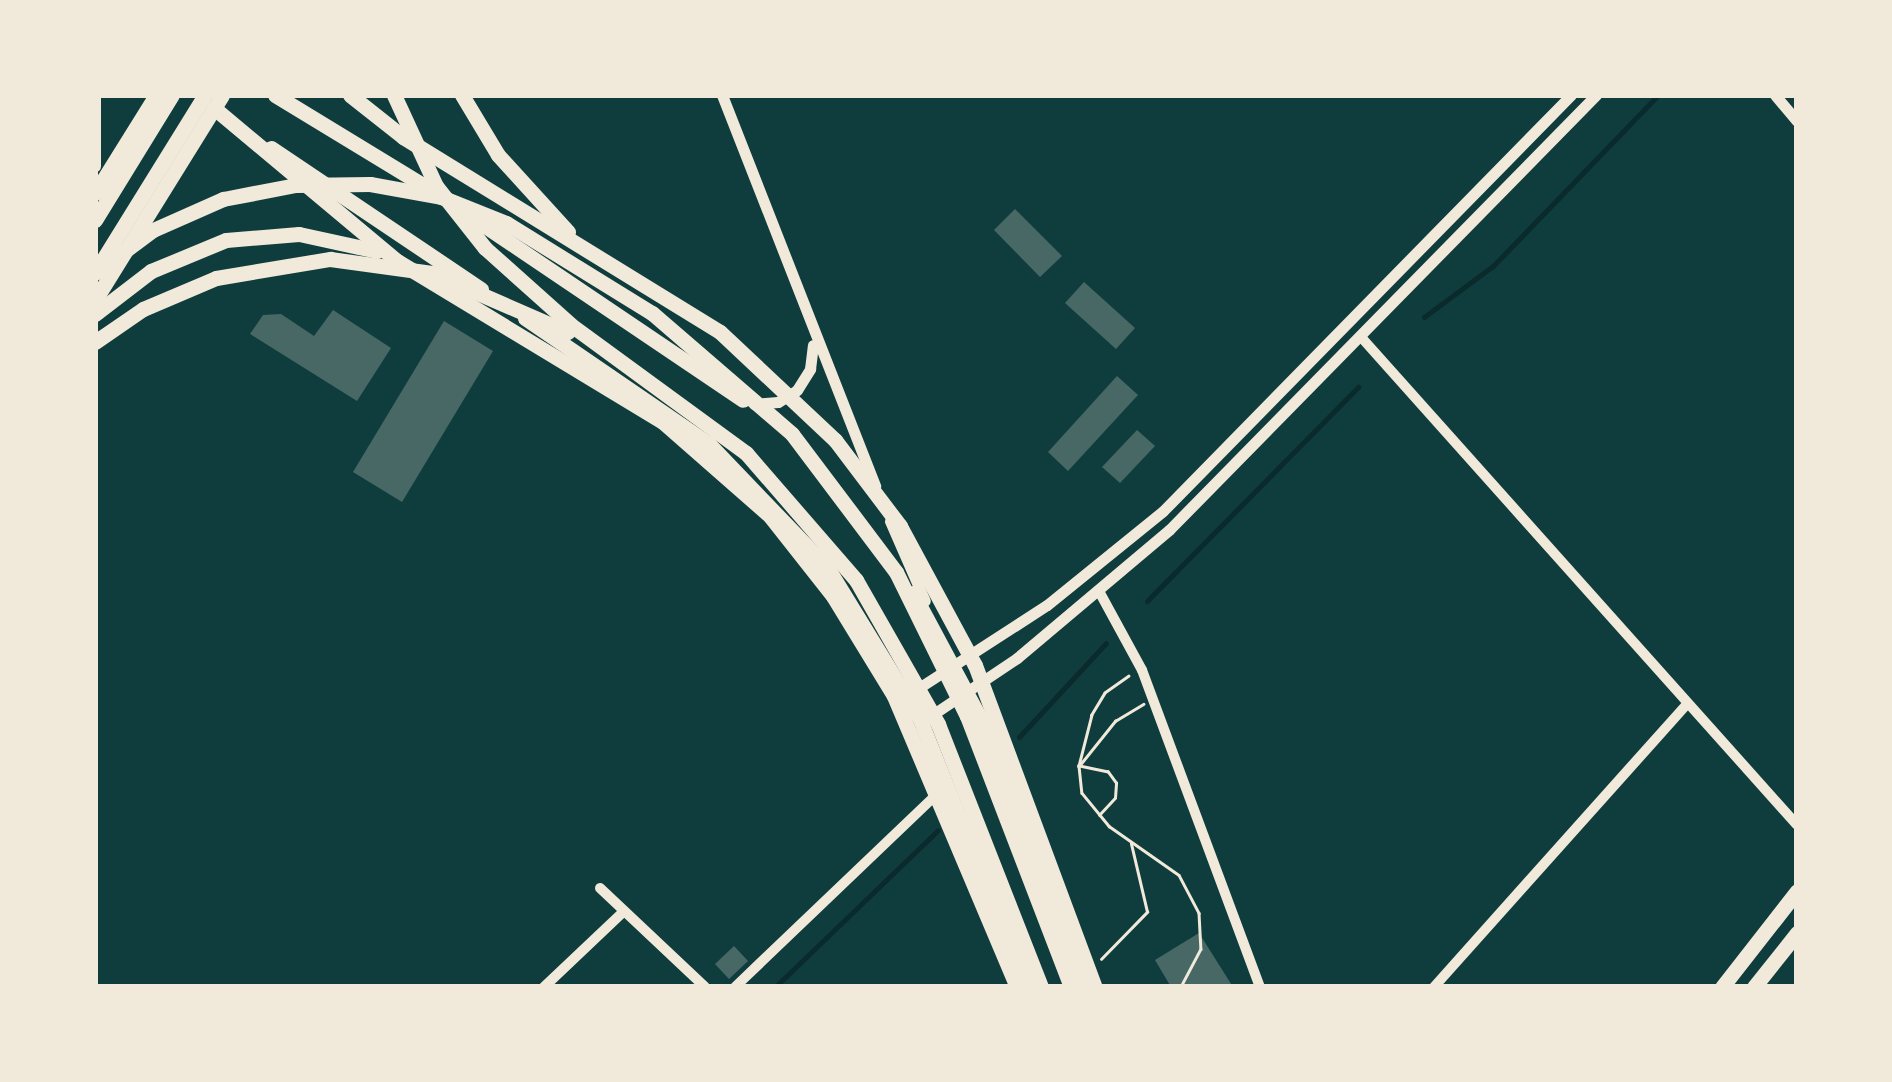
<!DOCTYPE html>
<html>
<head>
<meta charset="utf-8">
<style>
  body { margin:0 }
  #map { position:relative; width:1892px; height:1082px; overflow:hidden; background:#0f3d3e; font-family:Poppins,sans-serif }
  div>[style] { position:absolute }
  .stream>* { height:5px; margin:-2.5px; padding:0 2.5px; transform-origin:2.5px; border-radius:2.5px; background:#0a2a2b }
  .building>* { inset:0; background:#486865 }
  .path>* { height:2.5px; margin:-1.25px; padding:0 1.25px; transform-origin:1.25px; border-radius:1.25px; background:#f1e9da }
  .minor>* { height:10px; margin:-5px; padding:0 5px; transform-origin:5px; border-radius:5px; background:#f1e9da }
  .tertiary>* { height:11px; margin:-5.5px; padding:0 5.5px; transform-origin:5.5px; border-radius:5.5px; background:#f1e9da }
  .primary>* { height:15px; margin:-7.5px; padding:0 7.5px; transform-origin:7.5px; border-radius:7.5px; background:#f1e9da }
  .trunk>* { height:15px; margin:-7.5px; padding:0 7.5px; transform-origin:7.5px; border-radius:7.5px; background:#f1e9da }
  span { translate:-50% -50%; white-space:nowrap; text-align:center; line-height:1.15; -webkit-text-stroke:9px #f1e9da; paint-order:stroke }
  .frame { position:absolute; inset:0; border:98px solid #f1e9da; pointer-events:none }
</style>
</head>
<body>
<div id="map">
  <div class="stream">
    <i style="left:1424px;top:317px;width:86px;rotate:-36.5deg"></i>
    <i style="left:1493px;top:266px;width:238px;rotate:-46deg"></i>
    <i style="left:1147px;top:601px;width:301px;rotate:-45.4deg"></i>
    <i style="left:1019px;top:737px;width:128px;rotate:-47.2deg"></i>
    <i style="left:775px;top:987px;width:226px;rotate:-43.9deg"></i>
  </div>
  <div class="building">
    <i style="clip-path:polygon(1015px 209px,1062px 256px,1040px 277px,994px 230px)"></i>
    <i style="clip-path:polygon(1084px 282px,1135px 328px,1116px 349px,1065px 303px)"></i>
    <i style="clip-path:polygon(333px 310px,391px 348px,357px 401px,250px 334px,263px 315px,281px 314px,314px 336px)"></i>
    <i style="clip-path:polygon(444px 321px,493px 351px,402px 502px,353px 472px)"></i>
    <i style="clip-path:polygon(1117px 376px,1138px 395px,1068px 471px,1048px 452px)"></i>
    <i style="clip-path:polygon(1137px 430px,1155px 446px,1120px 483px,1102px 467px)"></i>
    <i style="clip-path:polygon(1199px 933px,1233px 987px,1171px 987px,1155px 960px)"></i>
    <i style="clip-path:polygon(734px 946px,748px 961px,729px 979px,715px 964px)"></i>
  </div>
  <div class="path">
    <i style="left:1129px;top:676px;width:29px;rotate:145deg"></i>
    <i style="left:1105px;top:693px;width:26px;rotate:121deg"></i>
    <i style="left:1092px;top:715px;width:53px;rotate:104.3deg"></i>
    <i style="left:1079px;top:766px;width:27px;rotate:84deg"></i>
    <i style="left:1082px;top:793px;width:43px;rotate:50.7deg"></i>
    <i style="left:1109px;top:826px;width:85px;rotate:35deg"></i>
    <i style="left:1179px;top:875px;width:43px;rotate:62.2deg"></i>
    <i style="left:1199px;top:913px;width:36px;rotate:87deg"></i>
    <i style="left:1201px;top:949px;width:43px;rotate:117.8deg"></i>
    <i style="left:1099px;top:815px;width:23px;rotate:-47deg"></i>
    <i style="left:1115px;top:798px;width:15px;rotate:-86deg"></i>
    <i style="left:1116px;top:783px;width:14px;rotate:-126deg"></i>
    <i style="left:1108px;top:772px;width:30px;rotate:-168deg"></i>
    <i style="left:1079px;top:766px;width:58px;rotate:-51.3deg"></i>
    <i style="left:1115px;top:721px;width:33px;rotate:-31deg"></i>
    <i style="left:1101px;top:959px;width:66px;rotate:-45.6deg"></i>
    <i style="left:1147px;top:912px;width:70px;rotate:-103.2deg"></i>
  </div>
  <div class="minor">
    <i style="left:1361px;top:337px;width:654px;rotate:48.22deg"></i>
    <i style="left:1100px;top:593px;width:88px;rotate:61.4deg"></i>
    <i style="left:1142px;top:670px;width:338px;rotate:69.6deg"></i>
    <i style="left:600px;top:888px;width:144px;rotate:43.3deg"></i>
    <i style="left:544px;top:987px;width:110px;rotate:-43.5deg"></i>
    <i style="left:735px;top:987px;width:279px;rotate:-43.7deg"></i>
    <i style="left:1434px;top:987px;width:378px;rotate:-48.2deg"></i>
  </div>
  <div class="tertiary">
    <i style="left:722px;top:95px;width:420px;rotate:68.6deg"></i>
    <i style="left:1775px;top:95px;width:34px;rotate:50deg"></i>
    <i style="left:95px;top:166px;width:71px;rotate:-90deg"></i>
    <i style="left:754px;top:404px;width:24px;rotate:-5deg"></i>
    <i style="left:778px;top:402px;width:22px;rotate:-32deg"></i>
    <i style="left:797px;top:390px;width:25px;rotate:-58deg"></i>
    <i style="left:810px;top:369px;width:24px;rotate:-83deg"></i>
    <i style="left:890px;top:521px;width:87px;rotate:66.4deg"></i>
    <i style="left:914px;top:691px;width:158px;rotate:-32.9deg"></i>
    <i style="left:1047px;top:605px;width:149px;rotate:-39deg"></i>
    <i style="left:1163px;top:511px;width:583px;rotate:-45.56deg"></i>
    <i style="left:929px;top:717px;width:106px;rotate:-33.8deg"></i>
    <i style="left:1017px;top:658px;width:199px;rotate:-40.1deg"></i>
    <i style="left:1169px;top:530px;width:610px;rotate:-45.53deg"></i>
  </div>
  <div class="primary">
    <i style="left:275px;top:95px;width:194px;rotate:31.3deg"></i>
    <i style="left:271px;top:148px;width:253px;rotate:33.9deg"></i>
    <i style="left:95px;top:193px;width:115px;rotate:-58.1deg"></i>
    <i style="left:460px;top:209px;width:341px;rotate:34deg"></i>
    <i style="left:95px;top:300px;width:241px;rotate:-58.2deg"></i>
    <i style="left:525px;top:318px;width:223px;rotate:34.4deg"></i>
    <i style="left:709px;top:444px;width:170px;rotate:46.2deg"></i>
    <i style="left:827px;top:567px;width:176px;rotate:58.5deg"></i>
    <i style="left:919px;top:717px;width:291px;rotate:68.2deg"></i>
    <i style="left:913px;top:593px;width:152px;rotate:61.8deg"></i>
    <i style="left:985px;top:727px;width:279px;rotate:68.8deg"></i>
    <i style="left:1722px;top:987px;width:122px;rotate:-52deg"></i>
    <i style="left:1754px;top:987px;width:69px;rotate:-51.5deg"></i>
  </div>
  <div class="trunk">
    <i style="left:350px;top:95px;width:68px;rotate:38.4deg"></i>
    <i style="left:403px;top:137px;width:372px;rotate:31.6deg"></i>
    <i style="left:720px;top:332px;width:158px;rotate:43.2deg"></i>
    <i style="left:835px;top:440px;width:108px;rotate:52.9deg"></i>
    <i style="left:900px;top:526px;width:158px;rotate:61.7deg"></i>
    <i style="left:975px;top:665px;width:344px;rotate:69.6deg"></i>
    <i style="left:394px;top:95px;width:100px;rotate:65.2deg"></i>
    <i style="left:436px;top:186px;width:79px;rotate:51.7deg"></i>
    <i style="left:485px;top:248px;width:115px;rotate:41.8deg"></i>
    <i style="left:571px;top:325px;width:217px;rotate:36.2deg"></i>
    <i style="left:746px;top:453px;width:168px;rotate:49.1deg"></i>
    <i style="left:856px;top:580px;width:166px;rotate:60.3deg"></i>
    <i style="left:938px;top:724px;width:282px;rotate:68.6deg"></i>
    <i style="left:462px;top:95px;width:70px;rotate:59deg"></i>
    <i style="left:498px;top:155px;width:104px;rotate:47.7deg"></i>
    <i style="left:214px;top:108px;width:239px;rotate:39.9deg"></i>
    <i style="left:397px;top:261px;width:311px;rotate:31.2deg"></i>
    <i style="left:663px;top:422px;width:142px;rotate:41.3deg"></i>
    <i style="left:770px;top:516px;width:102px;rotate:51.8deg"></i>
    <i style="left:833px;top:596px;width:117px;rotate:58.6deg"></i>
    <i style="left:894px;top:696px;width:316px;rotate:67.1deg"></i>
    <i style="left:95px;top:220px;width:147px;rotate:-58.4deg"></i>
    <i style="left:102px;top:261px;width:195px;rotate:-58.2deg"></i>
    <i style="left:95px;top:273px;width:72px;rotate:-36.6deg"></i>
    <i style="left:153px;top:230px;width:77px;rotate:-23.9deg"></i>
    <i style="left:223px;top:199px;width:74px;rotate:-10.9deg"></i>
    <i style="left:296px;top:185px;width:74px;rotate:-0.8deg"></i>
    <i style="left:370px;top:184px;width:72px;rotate:10.4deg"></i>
    <i style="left:441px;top:197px;width:70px;rotate:21.8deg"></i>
    <i style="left:506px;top:223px;width:172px;rotate:31.7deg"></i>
    <i style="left:652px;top:313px;width:185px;rotate:40.8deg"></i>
    <i style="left:792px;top:434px;width:173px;rotate:53deg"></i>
    <i style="left:896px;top:572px;width:161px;rotate:63.8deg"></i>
    <i style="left:967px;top:716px;width:290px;rotate:69deg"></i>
    <i style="left:95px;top:314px;width:71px;rotate:-37.5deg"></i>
    <i style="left:151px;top:271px;width:81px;rotate:-22.5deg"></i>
    <i style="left:226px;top:240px;width:73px;rotate:-4.7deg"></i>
    <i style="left:299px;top:234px;width:80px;rotate:12.3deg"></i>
    <i style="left:95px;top:342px;width:58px;rotate:-34.5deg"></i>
    <i style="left:143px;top:309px;width:79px;rotate:-23deg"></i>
    <i style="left:216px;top:278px;width:116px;rotate:-9.5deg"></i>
    <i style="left:330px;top:259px;width:103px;rotate:7.8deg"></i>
    <i style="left:432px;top:273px;width:148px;rotate:23.5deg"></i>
  </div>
  <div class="frame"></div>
</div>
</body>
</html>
